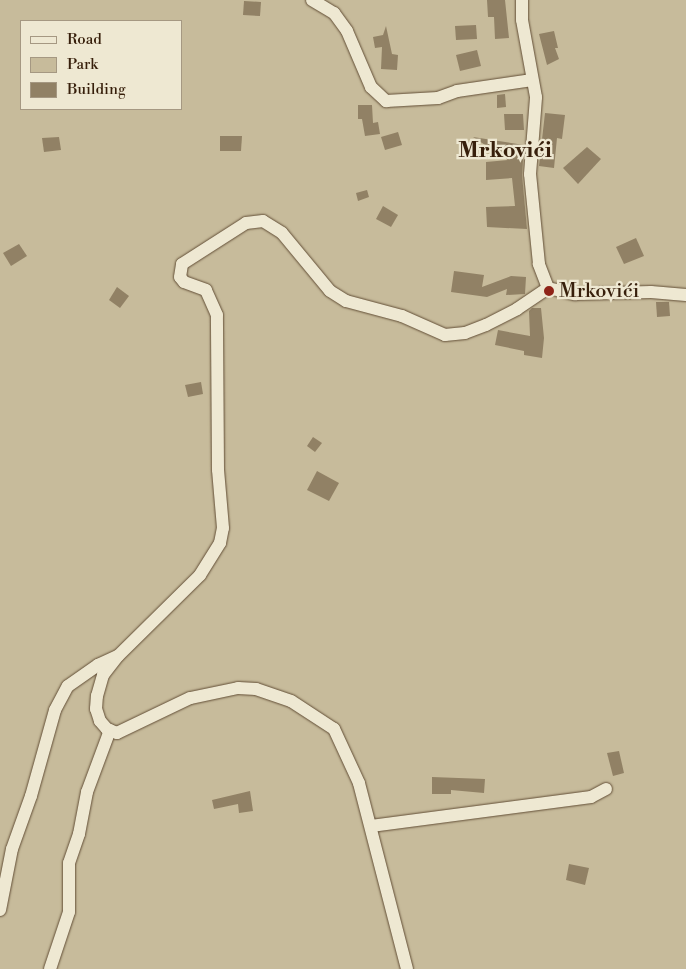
<!DOCTYPE html>
<html>
<head>
<meta charset="utf-8">
<style>
  body { margin:0 }
  #map { position:relative; width:686px; height:969px; overflow:hidden; background:#e5dbb9; font-family:"Libre Bodoni",serif }
  div>[style] { position:absolute }
  .green>* { inset:0; background:#c7bb9b }
  .building>* { inset:0; background:#918165 }
  .roads { filter:drop-shadow(0 0 1px #624e36) drop-shadow(0 0 1px #624e36) }
  .minor>* { height:12px; margin:-6px; padding:0 6px; transform-origin:6px; border-radius:6px; background:#eee8d2 }
  .dots>* { width:14px; height:14px; translate:-50% -50%; box-sizing:border-box; border:2px solid #eee8d2; border-radius:50% }
  span { translate:-50% -50%; white-space:nowrap; text-align:center; line-height:1.15; -webkit-text-stroke:4.5px #eee8d2; paint-order:stroke }
  .poi-label { font-size:20px; color:#371f0b }
  .left { translate:0 -50%; text-align:left }
  .quarter-label { font-size:22px; color:#371f0b; font-weight:700 }
  .legend { position:absolute; left:20px; top:20px; width:162px; height:90px; box-sizing:border-box; background:#eee8d2; border:1px solid #a59882; margin:0; padding:6px 9px; list-style:none; font-size:15px; color:#371f0b }
  .legend li { display:flex; align-items:center; gap:10px; height:25px }
  .legend b { width:25px; border:1px solid #a59882 }
</style>
</head>
<body>
<div id="map">
  <div class="green">
    <i style="clip-path:polygon(evenodd,0 0,686px 0,686px 969px,0 969px,0 0,21px 21px,181px 21px,181px 109px,21px 109px,21px 21px)"></i>
  </div>
  <div class="building">
    <i style="clip-path:polygon(487px 0,505px 0,509px 38px,495px 39px,494px 17px,488px 17px)"></i>
    <i style="clip-path:polygon(244px 1px,261px 2px,260px 16px,243px 15px)"></i>
    <i style="clip-path:polygon(476px 25px,477px 39px,456px 40px,455px 26px)"></i>
    <i style="clip-path:polygon(386px 26px,392px 54px,398px 55px,397px 70px,381px 69px,382px 47px,375px 48px,373px 37px,383px 35px)"></i>
    <i style="clip-path:polygon(554px 31px,558px 48px,555px 48px,559px 59px,547px 65px,539px 34px)"></i>
    <i style="clip-path:polygon(477px 50px,481px 66px,460px 71px,456px 55px)"></i>
    <i style="clip-path:polygon(505px 94px,506px 107px,497px 108px,497px 95px)"></i>
    <i style="clip-path:polygon(358px 105px,372px 105px,373px 123px,378px 122px,380px 134px,365px 136px,362px 119px,358px 119px)"></i>
    <i style="clip-path:polygon(545px 113px,565px 115px,562px 139px,557px 138px,554px 168px,539px 166px)"></i>
    <i style="clip-path:polygon(504px 114px,523px 114px,524px 130px,505px 130px)"></i>
    <i style="clip-path:polygon(398px 132px,402px 145px,385px 150px,381px 137px)"></i>
    <i style="clip-path:polygon(220px 136px,242px 136px,241px 151px,220px 151px)"></i>
    <i style="clip-path:polygon(59px 137px,61px 150px,44px 152px,42px 138px)"></i>
    <i style="clip-path:polygon(473px 137px,524px 145px,522px 175px,527px 229px,487px 227px,486px 207px,515px 206px,512px 178px,486px 180px,486px 162px,508px 160px)"></i>
    <i style="clip-path:polygon(587px 147px,601px 159px,578px 184px,563px 168px)"></i>
    <i style="clip-path:polygon(367px 190px,369px 197px,358px 201px,356px 193px)"></i>
    <i style="clip-path:polygon(383px 206px,398px 215px,391px 227px,376px 219px)"></i>
    <i style="clip-path:polygon(636px 238px,644px 256px,624px 264px,616px 247px)"></i>
    <i style="clip-path:polygon(19px 244px,27px 256px,11px 266px,3px 253px)"></i>
    <i style="clip-path:polygon(454px 271px,484px 275px,482px 287px,511px 276px,526px 277px,525px 294px,506px 295px,507px 289px,487px 297px,451px 292px)"></i>
    <i style="clip-path:polygon(117px 287px,129px 296px,120px 308px,109px 300px)"></i>
    <i style="clip-path:polygon(656px 302px,669px 302px,670px 316px,657px 317px)"></i>
    <i style="clip-path:polygon(532px 308px,541px 308px,544px 338px,542px 358px,524px 355px,524px 351px,495px 345px,498px 330px,530px 336px,529px 311px)"></i>
    <i style="clip-path:polygon(201px 382px,203px 394px,188px 397px,185px 385px)"></i>
    <i style="clip-path:polygon(313px 437px,322px 443px,315px 452px,307px 446px)"></i>
    <i style="clip-path:polygon(317px 471px,339px 483px,329px 501px,307px 490px)"></i>
    <i style="clip-path:polygon(619px 751px,624px 773px,613px 776px,607px 753px)"></i>
    <i style="clip-path:polygon(432px 777px,485px 779px,484px 793px,451px 790px,451px 794px,432px 794px)"></i>
    <i style="clip-path:polygon(250px 791px,253px 811px,239px 813px,238px 804px,214px 809px,212px 800px)"></i>
    <i style="clip-path:polygon(569px 864px,589px 868px,585px 885px,566px 880px)"></i>
  </div>
  <div class="roads">
    <div class="minor">
      <i style="left:312px;top:0;width:26px;rotate:31deg"></i>
      <i style="left:334px;top:13px;width:22px;rotate:54deg"></i>
      <i style="left:347px;top:31px;width:61px;rotate:66.8deg"></i>
      <i style="left:371px;top:87px;width:21px;rotate:43deg"></i>
      <i style="left:386px;top:101px;width:52px;rotate:-3.3deg"></i>
      <i style="left:438px;top:98px;width:20px;rotate:-20deg"></i>
      <i style="left:457px;top:91px;width:76px;rotate:-8.3deg"></i>
      <i style="left:548px;top:288px;width:28px;rotate:13deg"></i>
      <i style="left:575px;top:294px;width:76px;rotate:-1.5deg"></i>
      <i style="left:651px;top:292px;width:35px;rotate:5deg"></i>
      <i style="left:371px;top:826px;width:222px;rotate:-7.5deg"></i>
      <i style="left:591px;top:797px;width:17px;rotate:-28deg"></i>
      <i style="left:0;top:910px;width:62px;rotate:-78.9deg"></i>
      <i style="left:12px;top:849px;width:56px;rotate:-70.3deg"></i>
      <i style="left:31px;top:796px;width:89px;rotate:-74.4deg"></i>
      <i style="left:55px;top:710px;width:27px;rotate:-62deg"></i>
      <i style="left:68px;top:686px;width:37px;rotate:-35deg"></i>
      <i style="left:98px;top:665px;width:21px;rotate:-25deg"></i>
      <i style="left:50px;top:969px;width:60px;rotate:-71.6deg"></i>
      <i style="left:69px;top:912px;width:49px;rotate:-90deg"></i>
      <i style="left:69px;top:863px;width:31px;rotate:-71deg"></i>
      <i style="left:79px;top:834px;width:43px;rotate:-79.2deg"></i>
      <i style="left:87px;top:792px;width:66px;rotate:-69.6deg"></i>
      <i style="left:407px;top:969px;width:192px;rotate:-104.5deg"></i>
      <i style="left:359px;top:783px;width:60px;rotate:-114.8deg"></i>
      <i style="left:334px;top:729px;width:51px;rotate:-146.9deg"></i>
      <i style="left:291px;top:701px;width:37px;rotate:-161deg"></i>
      <i style="left:256px;top:689px;width:18px;rotate:-177deg"></i>
      <i style="left:238px;top:688px;width:49px;rotate:168.2deg"></i>
      <i style="left:190px;top:698px;width:81px;rotate:154.4deg"></i>
      <i style="left:117px;top:733px;width:11px;rotate:-158deg"></i>
      <i style="left:107px;top:729px;width:11px;rotate:-131deg"></i>
      <i style="left:100px;top:721px;width:13px;rotate:-108deg"></i>
      <i style="left:96px;top:709px;width:13px;rotate:-86deg"></i>
      <i style="left:97px;top:696px;width:22px;rotate:-74deg"></i>
      <i style="left:103px;top:675px;width:24px;rotate:-52deg"></i>
      <i style="left:118px;top:656px;width:115px;rotate:-44.6deg"></i>
      <i style="left:200px;top:575px;width:38px;rotate:-58deg"></i>
      <i style="left:220px;top:543px;width:15px;rotate:-79deg"></i>
      <i style="left:223px;top:528px;width:58px;rotate:-94.9deg"></i>
      <i style="left:218px;top:470px;width:155px;rotate:-90.4deg"></i>
      <i style="left:217px;top:315px;width:27px;rotate:-114deg"></i>
      <i style="left:206px;top:290px;width:23px;rotate:-160deg"></i>
      <i style="left:184px;top:282px;width:6px;rotate:-129deg"></i>
      <i style="left:180px;top:277px;width:13px;rotate:-81deg"></i>
      <i style="left:182px;top:264px;width:76px;rotate:-32.6deg"></i>
      <i style="left:246px;top:223px;width:17px;rotate:-7deg"></i>
      <i style="left:263px;top:221px;width:22px;rotate:32deg"></i>
      <i style="left:282px;top:233px;width:75px;rotate:50.4deg"></i>
      <i style="left:330px;top:291px;width:19px;rotate:32deg"></i>
      <i style="left:346px;top:301px;width:58px;rotate:15deg"></i>
      <i style="left:402px;top:316px;width:47px;rotate:23.8deg"></i>
      <i style="left:445px;top:335px;width:20px;rotate:-6deg"></i>
      <i style="left:465px;top:333px;width:22px;rotate:-21deg"></i>
      <i style="left:486px;top:325px;width:35px;rotate:-27deg"></i>
      <i style="left:517px;top:309px;width:37px;rotate:-34deg"></i>
      <i style="left:548px;top:288px;width:26px;rotate:-111deg"></i>
      <i style="left:539px;top:264px;width:90px;rotate:-95.7deg"></i>
      <i style="left:530px;top:174px;width:77px;rotate:-85.5deg"></i>
      <i style="left:536px;top:97px;width:78px;rotate:-100.3deg"></i>
      <i style="left:522px;top:20px;width:20px;rotate:-90deg"></i>
    </div>
  </div>
  <div class="dots">
    <i style="left:549px;top:291px;background:#8f2418"></i>
  </div>
  <div class="poi-label">
    <span class="left" style="left:559px;top:291px">Mrkovići</span>
  </div>
  <div class="quarter-label">
    <span style="left:505px;top:151px">Mrkovići</span>
  </div>
  <ul class="legend">
  <li><b style="height:6px;background:#eee8d2"></b>Road</li>
  <li><b style="height:14px;background:#c7bb9b"></b>Park</li>
  <li><b style="height:14px;background:#918165"></b>Building</li>
  </ul>
</div>
</body>
</html>
